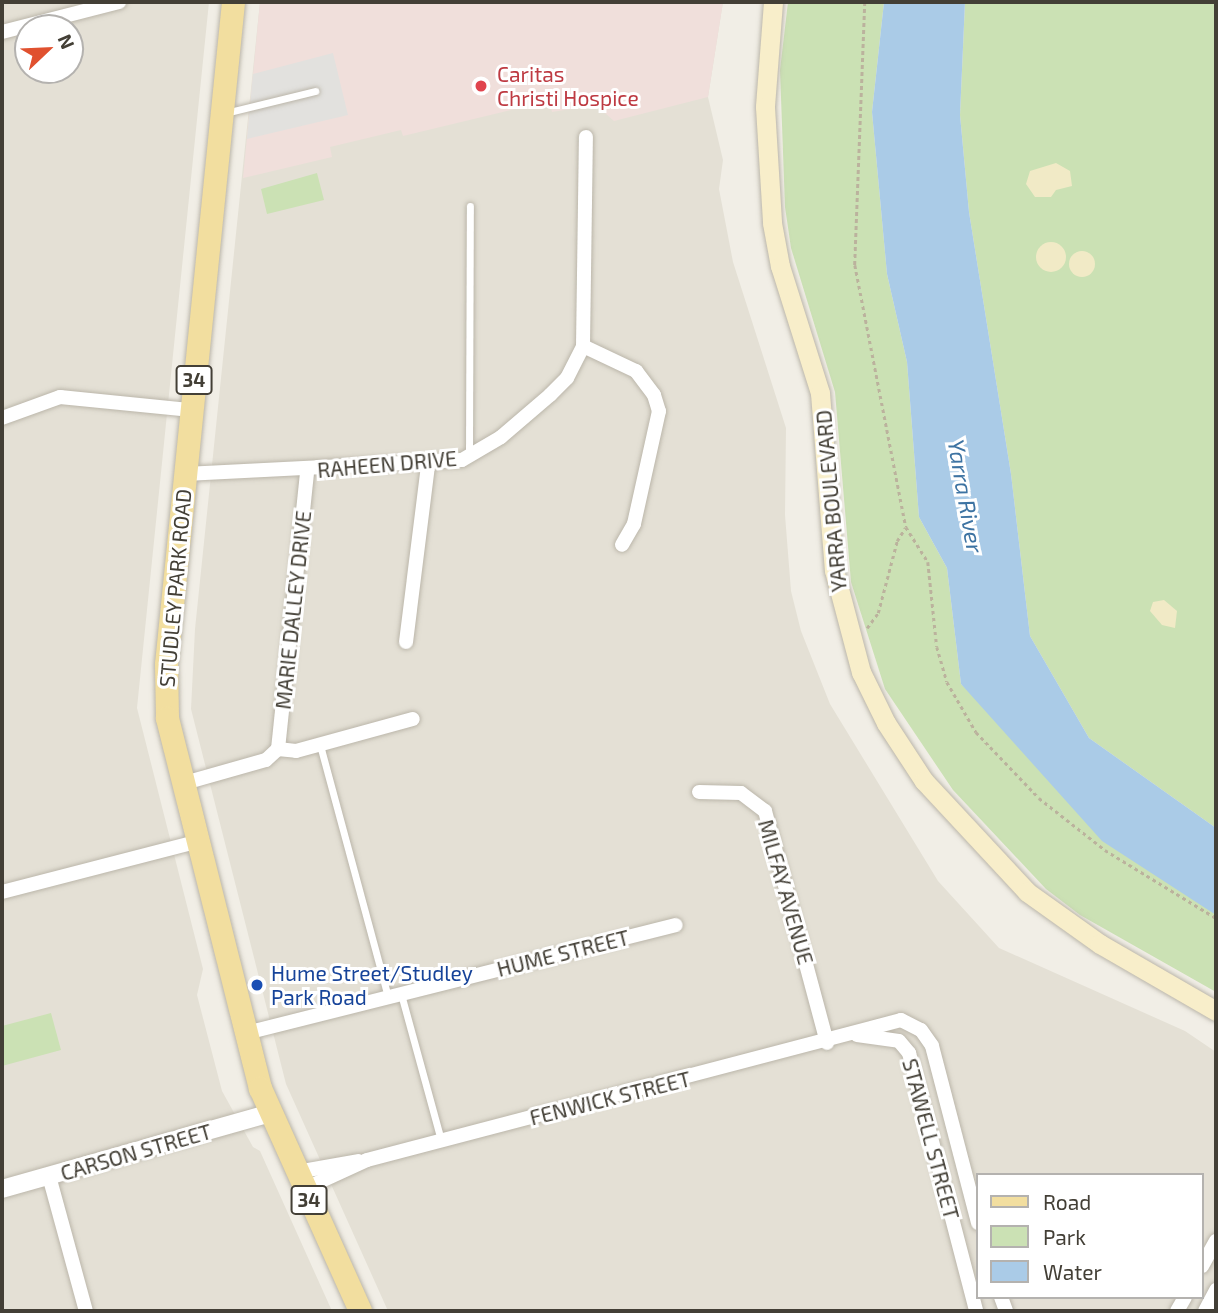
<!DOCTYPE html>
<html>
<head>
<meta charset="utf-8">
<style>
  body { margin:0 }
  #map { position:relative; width:1218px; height:1313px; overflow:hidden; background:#f1eee6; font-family:"Exo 2",sans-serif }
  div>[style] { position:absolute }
  .residential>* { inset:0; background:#e4e0d5 }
  .medical>* { inset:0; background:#f0dfdb }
  .green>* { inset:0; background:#cbe1b4 }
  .sand>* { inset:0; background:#f1eac6 }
  .round { border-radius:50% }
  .parking>* { inset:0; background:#e2e1de }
  .water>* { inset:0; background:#aacbe7 }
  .path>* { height:2.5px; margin-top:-1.25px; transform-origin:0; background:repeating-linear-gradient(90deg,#bbb29d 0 3.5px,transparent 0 7px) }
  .roads { filter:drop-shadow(0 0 2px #bbb6aa) drop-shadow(0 0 2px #bbb6aa) }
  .service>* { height:7px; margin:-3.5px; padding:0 3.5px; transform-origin:3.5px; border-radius:3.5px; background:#fff }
  .minor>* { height:14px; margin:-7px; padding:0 7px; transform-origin:7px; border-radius:7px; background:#fff }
  .tertiary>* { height:18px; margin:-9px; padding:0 9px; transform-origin:9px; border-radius:9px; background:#fff }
  .secondary>* { height:19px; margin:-9.5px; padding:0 9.5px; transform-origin:9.5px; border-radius:9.5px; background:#f8eeca }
  .primary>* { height:23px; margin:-11.5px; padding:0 11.5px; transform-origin:11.5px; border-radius:11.5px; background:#f2de9f }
  .dots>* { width:19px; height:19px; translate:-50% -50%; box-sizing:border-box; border:4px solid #fff; border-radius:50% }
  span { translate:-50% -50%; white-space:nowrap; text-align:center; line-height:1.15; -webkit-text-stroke:6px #fff; paint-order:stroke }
  .shield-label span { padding:2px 5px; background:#fff; border:2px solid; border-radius:5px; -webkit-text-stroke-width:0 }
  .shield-label { font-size:19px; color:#433f36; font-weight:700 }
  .health-label { font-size:21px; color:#be3a42 }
  .left { translate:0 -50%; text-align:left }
  .street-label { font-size:21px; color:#433f36 }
  .transit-label { font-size:21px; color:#164399 }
  .water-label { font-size:23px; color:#3d73a2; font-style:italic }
  .frame { position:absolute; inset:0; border:4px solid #433f36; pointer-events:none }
  .legend { position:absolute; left:976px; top:1173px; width:228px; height:126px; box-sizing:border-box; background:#fff; border:2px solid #b4b2af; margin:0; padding:9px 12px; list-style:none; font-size:21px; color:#433f36 }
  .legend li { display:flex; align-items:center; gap:14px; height:35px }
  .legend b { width:35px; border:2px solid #b4b2af }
  .north { position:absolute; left:14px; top:14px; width:70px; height:70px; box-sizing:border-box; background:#fff; border:2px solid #b4b2af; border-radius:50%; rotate:67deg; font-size:19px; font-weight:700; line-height:28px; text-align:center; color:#433f36 }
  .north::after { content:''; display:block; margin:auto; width:24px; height:32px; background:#e0512f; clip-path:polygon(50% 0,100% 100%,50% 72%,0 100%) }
</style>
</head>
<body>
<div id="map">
  <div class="residential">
    <i style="clip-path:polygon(evenodd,2px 2px,209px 2px,137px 708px,203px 969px,197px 995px,222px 1091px,253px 1147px,260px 1151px,332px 1311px,2px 1311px,2px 2px,28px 28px,70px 28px,70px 70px,28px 70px,28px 28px)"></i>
    <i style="clip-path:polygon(evenodd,260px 2px,723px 2px,708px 97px,723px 160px,719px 189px,733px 262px,786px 428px,785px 515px,791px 591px,801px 631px,830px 704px,938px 881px,999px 948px,1185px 1031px,1216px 1052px,1216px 1311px,388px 1311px,286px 1084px,191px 709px,195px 629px,260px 2px,978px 1175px,1202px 1175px,1202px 1297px,978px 1297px,978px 1175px)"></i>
  </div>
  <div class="medical">
    <i style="clip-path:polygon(260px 2px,723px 2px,708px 97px,614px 121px,596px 105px,552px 112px,549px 101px,403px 136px,401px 130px,330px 147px,332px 157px,243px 178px)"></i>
  </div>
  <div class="green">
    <i style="clip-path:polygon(788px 2px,884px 2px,872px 112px,887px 274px,907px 362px,919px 517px,947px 568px,961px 684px,1216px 915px,1216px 992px,1080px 915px,1046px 889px,953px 790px,885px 689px,851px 582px,835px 392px,791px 248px,785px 207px,780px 70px)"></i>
    <i style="clip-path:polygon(965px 2px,1216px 2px,1216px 828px,1089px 738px,1030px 636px,1011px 474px,969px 212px,960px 115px)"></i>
    <i style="clip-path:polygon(317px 173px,324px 200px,267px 214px,261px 189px)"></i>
    <i style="clip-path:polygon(51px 1013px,61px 1050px,2px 1066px,2px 1026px)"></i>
  </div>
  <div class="sand">
    <i style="clip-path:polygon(1056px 163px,1070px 171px,1072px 186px,1056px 190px,1051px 197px,1035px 197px,1026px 184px,1030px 171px)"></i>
    <i class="round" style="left:1036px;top:242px;width:30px;height:30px"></i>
    <i class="round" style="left:1069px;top:251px;width:26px;height:26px"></i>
    <i style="clip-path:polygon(1164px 600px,1177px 611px,1175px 628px,1162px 625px,1150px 611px,1153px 602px)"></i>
  </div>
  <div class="parking">
    <i style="clip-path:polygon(333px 53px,348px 115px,247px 139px,253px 74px)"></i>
  </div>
  <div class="water">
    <i style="clip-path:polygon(884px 2px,965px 2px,960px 115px,969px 212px,1011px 474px,1030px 636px,1089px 738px,1216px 828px,1216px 915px,1102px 841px,961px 684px,947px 568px,919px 517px,907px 362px,887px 274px,872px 112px)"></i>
  </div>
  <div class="path">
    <i style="left:865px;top:2px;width:263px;rotate:92.2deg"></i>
    <i style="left:855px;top:265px;width:267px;rotate:79deg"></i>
    <i style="left:906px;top:527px;width:41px;rotate:57.8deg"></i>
    <i style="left:928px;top:562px;width:85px;rotate:84deg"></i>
    <i style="left:937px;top:647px;width:36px;rotate:74deg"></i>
    <i style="left:947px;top:682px;width:58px;rotate:59.9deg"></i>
    <i style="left:976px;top:732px;width:91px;rotate:46.3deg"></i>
    <i style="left:1039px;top:798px;width:84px;rotate:38.2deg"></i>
    <i style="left:1105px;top:850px;width:130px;rotate:31.5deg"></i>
    <i style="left:867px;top:628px;width:19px;rotate:-54deg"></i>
    <i style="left:878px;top:613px;width:74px;rotate:-75.2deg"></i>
    <i style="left:897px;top:541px;width:15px;rotate:-58deg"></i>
  </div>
  <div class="roads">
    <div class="service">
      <i style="left:225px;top:113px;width:93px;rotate:-13.7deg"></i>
      <i style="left:469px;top:456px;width:250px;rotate:-89.8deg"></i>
      <i style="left:320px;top:745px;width:261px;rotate:74.9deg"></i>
      <i style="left:401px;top:994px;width:151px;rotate:74.7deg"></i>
    </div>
    <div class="minor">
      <i style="left:2px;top:32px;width:121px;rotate:-14.4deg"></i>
      <i style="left:583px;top:346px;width:209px;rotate:-89.2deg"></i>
      <i style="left:2px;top:418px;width:62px;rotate:-19.9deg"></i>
      <i style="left:60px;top:397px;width:132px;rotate:5.7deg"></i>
      <i style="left:185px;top:474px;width:277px;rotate:-2.9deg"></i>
      <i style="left:462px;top:460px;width:45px;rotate:-30.5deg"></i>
      <i style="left:501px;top:437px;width:65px;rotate:-40.6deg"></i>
      <i style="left:550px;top:395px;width:24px;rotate:-45deg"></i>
      <i style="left:567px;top:378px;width:36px;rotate:-63deg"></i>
      <i style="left:583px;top:346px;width:59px;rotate:25.3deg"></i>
      <i style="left:636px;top:371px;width:30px;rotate:53deg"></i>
      <i style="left:654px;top:395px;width:17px;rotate:73deg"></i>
      <i style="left:659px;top:411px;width:116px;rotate:102.5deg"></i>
      <i style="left:634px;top:524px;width:24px;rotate:120deg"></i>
      <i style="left:406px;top:642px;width:178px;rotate:-82.9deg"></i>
      <i style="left:278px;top:749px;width:280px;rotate:-84deg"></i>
      <i style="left:181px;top:784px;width:88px;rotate:-15.8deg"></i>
      <i style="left:266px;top:760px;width:16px;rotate:-43deg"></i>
      <i style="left:278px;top:749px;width:18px;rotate:6deg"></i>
      <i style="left:296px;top:751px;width:121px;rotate:-15.3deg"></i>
      <i style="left:699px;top:792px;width:42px;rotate:1.4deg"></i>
      <i style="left:741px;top:793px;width:30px;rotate:37deg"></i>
      <i style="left:765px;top:811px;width:240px;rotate:75deg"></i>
      <i style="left:2px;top:892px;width:200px;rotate:-14.5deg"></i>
      <i style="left:246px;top:1033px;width:443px;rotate:-14.1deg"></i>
      <i style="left:857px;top:1035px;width:42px;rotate:8.1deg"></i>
      <i style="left:899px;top:1041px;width:16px;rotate:50deg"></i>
      <i style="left:909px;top:1053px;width:267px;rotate:75.4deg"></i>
      <i style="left:297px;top:1172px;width:62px;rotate:-10.2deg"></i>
      <i style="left:49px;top:1176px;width:140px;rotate:74.7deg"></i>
      <i style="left:304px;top:1189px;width:69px;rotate:-24.7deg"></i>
      <i style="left:367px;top:1160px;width:552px;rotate:-14.69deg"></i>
      <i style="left:901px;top:1020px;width:22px;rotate:27deg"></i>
      <i style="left:921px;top:1030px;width:19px;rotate:55deg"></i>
      <i style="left:932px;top:1046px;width:183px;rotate:75.4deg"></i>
      <i style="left:1202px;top:1266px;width:29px;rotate:-61deg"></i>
      <i style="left:1001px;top:1297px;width:15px;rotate:70deg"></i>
      <i style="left:1177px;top:1311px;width:16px;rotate:-60deg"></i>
      <i style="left:1205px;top:1311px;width:24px;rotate:-62deg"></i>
    </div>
    <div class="tertiary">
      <i style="left:2px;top:1189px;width:279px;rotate:-15.8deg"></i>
    </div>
    <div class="secondary">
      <i style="left:773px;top:2px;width:105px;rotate:94.4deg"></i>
      <i style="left:765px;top:107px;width:116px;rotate:86.5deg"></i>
      <i style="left:772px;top:223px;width:44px;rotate:79.5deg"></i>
      <i style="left:780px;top:266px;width:133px;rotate:72.5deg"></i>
      <i style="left:820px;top:393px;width:178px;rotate:85.5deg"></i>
      <i style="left:834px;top:570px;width:106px;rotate:75.2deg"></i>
      <i style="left:861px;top:672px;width:57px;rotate:63.9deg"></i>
      <i style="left:886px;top:723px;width:69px;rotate:56.8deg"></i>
      <i style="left:924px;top:781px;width:151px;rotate:47.1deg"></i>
      <i style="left:1027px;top:892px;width:90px;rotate:35.5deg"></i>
      <i style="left:1100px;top:944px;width:134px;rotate:30deg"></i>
    </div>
    <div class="primary">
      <i style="left:233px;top:2px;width:665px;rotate:95.78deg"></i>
      <i style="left:166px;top:664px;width:54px;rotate:88.9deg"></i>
      <i style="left:167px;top:718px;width:382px;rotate:75.9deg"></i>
      <i style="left:260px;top:1088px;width:244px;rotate:65.8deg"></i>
    </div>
  </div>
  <div class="dots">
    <i style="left:481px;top:86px;background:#e0444e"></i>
    <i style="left:257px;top:985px;background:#1a4fb4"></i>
  </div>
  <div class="shield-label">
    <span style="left:194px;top:380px">34</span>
    <span style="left:309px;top:1200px">34</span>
  </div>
  <div class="health-label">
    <span class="left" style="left:497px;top:86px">Caritas<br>Christi Hospice</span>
  </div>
  <div class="street-label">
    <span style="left:387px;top:464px;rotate:-5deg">RAHEEN DRIVE</span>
    <span style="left:831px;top:501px;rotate:-95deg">YARRA BOULEVARD</span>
    <span style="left:175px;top:588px;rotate:-85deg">STUDLEY PARK ROAD</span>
    <span style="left:293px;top:610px;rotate:-84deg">MARIE DALLEY DRIVE</span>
    <span style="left:786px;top:892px;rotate:74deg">MILFAY AVENUE</span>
    <span style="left:563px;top:953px;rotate:-14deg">HUME STREET</span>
    <span style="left:610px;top:1098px;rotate:-14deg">FENWICK STREET</span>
    <span style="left:931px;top:1139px;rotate:75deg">STAWELL STREET</span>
    <span style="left:136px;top:1152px;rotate:-16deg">CARSON STREET</span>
  </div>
  <div class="transit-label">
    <span class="left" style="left:271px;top:985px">Hume Street/Studley<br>Park Road</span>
  </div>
  <div class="water-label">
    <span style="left:966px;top:496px;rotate:80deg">Yarra River</span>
  </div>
  <div class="frame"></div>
  <ul class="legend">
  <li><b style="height:9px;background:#f2de9f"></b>Road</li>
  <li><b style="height:19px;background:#cbe1b4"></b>Park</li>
  <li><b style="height:19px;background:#aacbe7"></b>Water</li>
  </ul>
  <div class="north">N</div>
</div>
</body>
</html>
